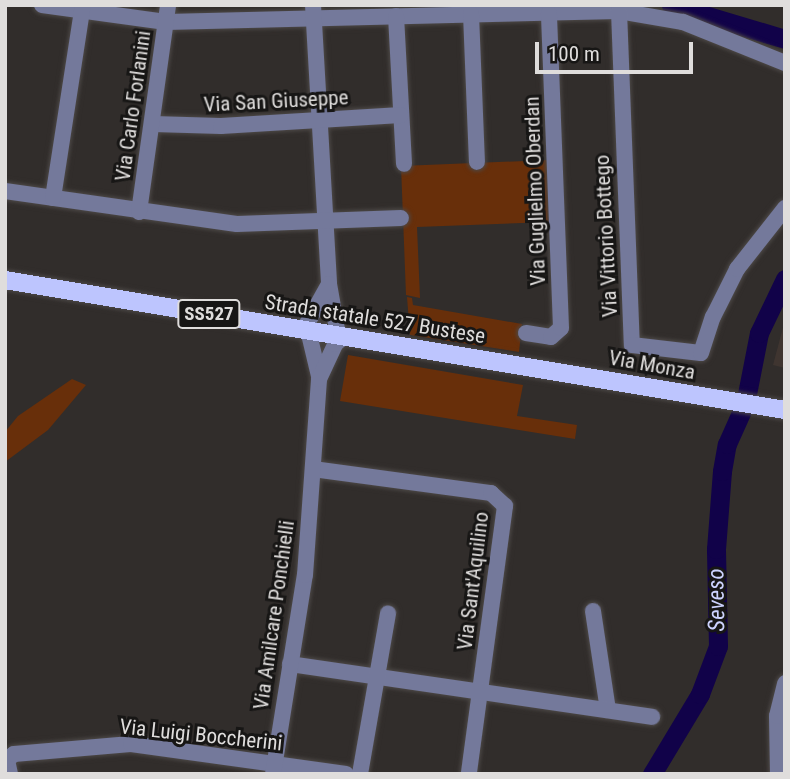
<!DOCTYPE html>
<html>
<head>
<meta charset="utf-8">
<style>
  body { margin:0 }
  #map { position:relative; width:790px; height:779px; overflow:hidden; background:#312d2b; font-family:"Roboto Condensed",sans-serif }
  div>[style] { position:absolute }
  .built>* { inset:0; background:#3f3530 }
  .green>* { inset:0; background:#682f0a }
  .river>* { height:19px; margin:-9.5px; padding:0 9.5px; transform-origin:9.5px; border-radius:9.5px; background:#110249 }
  .roads { filter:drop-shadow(0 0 2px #4d4947) drop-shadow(0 0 2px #4d4947) }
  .minor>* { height:16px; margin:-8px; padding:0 8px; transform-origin:8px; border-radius:8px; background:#74799b }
  .major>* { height:18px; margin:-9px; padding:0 9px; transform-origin:9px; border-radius:9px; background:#bdc5fe }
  span { translate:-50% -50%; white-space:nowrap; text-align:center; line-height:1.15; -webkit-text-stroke:6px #171615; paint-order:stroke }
  .shield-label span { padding:2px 5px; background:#171615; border:2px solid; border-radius:5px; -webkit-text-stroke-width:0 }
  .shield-label { font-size:19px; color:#dfdddc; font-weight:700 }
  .street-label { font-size:21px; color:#dfdddc }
  .water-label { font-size:23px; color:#ccd2fd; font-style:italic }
  .frame { position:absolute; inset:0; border:7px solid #dfdddc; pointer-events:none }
  .scale { position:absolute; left:535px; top:42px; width:158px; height:32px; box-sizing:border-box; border:4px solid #dfdddc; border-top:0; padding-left:9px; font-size:21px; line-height:24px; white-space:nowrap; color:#dfdddc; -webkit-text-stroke:5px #171615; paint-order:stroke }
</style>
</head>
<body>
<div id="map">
  <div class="built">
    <i style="clip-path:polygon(785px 320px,785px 368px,773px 365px)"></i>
  </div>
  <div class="green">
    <i style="clip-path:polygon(548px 160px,550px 222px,417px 227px,420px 298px,406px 295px,401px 166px)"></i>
    <i style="clip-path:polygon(407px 297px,412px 298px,413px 305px,522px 324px,519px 352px,410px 335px)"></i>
    <i style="clip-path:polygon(348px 355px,523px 385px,517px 416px,577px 425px,575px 439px,340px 401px)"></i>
    <i style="clip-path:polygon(72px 379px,86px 385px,48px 430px,5px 462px,5px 432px,18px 416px)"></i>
  </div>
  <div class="river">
    <i style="left:671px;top:5px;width:119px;rotate:16.6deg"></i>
    <i style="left:747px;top:394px;width:62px;rotate:-78.9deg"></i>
    <i style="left:759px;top:333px;width:60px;rotate:-64.3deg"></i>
    <i style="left:652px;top:774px;width:93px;rotate:-59deg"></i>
    <i style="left:700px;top:694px;width:51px;rotate:-69.4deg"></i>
    <i style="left:718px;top:646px;width:97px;rotate:-91.2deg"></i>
    <i style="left:716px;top:549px;width:78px;rotate:-85.6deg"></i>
    <i style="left:722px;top:471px;width:27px;rotate:-80deg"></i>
    <i style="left:727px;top:444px;width:35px;rotate:-66deg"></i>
  </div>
  <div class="roads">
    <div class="minor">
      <i style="left:42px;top:5px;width:125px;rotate:7.8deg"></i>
      <i style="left:166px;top:22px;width:453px;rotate:-1.4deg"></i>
      <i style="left:619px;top:11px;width:65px;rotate:9.8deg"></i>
      <i style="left:683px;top:22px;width:110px;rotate:21.9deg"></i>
      <i style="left:313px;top:5px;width:279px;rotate:86.7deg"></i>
      <i style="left:329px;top:284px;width:52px;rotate:80deg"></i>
      <i style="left:619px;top:11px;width:334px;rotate:87.8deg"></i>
      <i style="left:632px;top:345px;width:69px;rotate:6.6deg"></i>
      <i style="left:701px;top:353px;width:38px;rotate:-72deg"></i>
      <i style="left:713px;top:317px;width:54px;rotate:-63.4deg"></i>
      <i style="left:737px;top:269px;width:78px;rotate:-51.8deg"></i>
      <i style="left:471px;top:14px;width:148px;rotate:87.7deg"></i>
      <i style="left:396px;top:16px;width:148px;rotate:86.9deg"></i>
      <i style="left:153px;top:124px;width:68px;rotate:1.7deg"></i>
      <i style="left:221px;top:126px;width:180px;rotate:-3.5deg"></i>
      <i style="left:5px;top:191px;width:234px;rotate:8.1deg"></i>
      <i style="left:237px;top:224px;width:164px;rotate:-2.1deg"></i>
      <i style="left:53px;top:198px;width:195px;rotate:-81.2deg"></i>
      <i style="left:139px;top:212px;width:209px;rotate:-82deg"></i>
      <i style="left:304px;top:329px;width:51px;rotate:-60.9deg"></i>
      <i style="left:308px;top:330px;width:47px;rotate:76.6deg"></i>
      <i style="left:526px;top:333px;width:25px;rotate:9deg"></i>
      <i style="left:551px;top:337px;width:13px;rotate:-42deg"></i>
      <i style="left:561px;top:328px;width:315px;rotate:-92.2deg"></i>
      <i style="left:313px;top:469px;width:180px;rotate:7.7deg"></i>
      <i style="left:491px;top:493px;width:19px;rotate:43deg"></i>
      <i style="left:505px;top:506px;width:270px;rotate:97.7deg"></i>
      <i style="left:593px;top:611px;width:100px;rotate:81.4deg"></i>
      <i style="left:290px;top:664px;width:366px;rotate:8.3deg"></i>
      <i style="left:10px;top:774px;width:14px;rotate:-102deg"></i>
      <i style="left:7px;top:760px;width:9px;rotate:-41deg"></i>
      <i style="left:14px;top:754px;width:117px;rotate:-4.9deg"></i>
      <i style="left:131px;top:744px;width:217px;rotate:7.9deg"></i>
      <i style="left:273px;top:774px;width:202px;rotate:-80.9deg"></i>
      <i style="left:305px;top:575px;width:196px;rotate:-85.9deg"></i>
      <i style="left:319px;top:379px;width:38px;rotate:-65deg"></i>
      <i style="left:335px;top:344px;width:13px;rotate:-39deg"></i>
      <i style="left:360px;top:774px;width:163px;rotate:-80.1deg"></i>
      <i style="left:778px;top:774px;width:58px;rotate:-91deg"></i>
      <i style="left:777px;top:716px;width:34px;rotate:-76deg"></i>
    </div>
    <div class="major">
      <i style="left:5px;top:280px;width:791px;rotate:9.46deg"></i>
    </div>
  </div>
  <div class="shield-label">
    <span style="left:209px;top:314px">SS527</span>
  </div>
  <div class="street-label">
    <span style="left:276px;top:101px;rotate:-3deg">Via San Giuseppe</span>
    <span style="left:133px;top:106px;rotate:-82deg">Via Carlo Forlanini</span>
    <span style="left:535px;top:191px;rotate:-92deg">Via Guglielmo Oberdan</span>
    <span style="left:606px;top:236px;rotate:-93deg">Via Vittorio Bottego</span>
    <span style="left:375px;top:319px;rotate:9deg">Strada statale 527 Bustese</span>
    <span style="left:652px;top:365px;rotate:10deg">Via Monza</span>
    <span style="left:473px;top:581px;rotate:-83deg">Via Sant'Aquilino</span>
    <span style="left:274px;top:615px;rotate:-82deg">Via Amilcare Ponchielli</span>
    <span style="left:201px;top:735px;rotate:6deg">Via Luigi Boccherini</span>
  </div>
  <div class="water-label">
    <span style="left:717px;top:600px;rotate:-91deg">Seveso</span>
  </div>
  <div class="frame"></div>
  <div class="scale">100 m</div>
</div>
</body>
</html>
